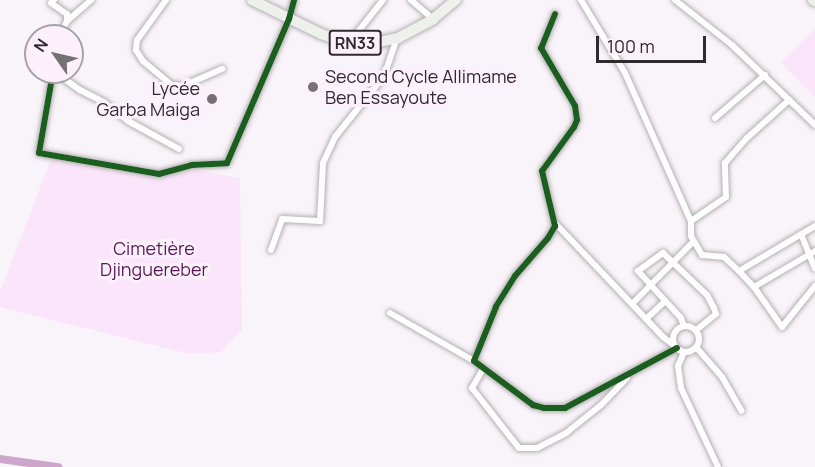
<!DOCTYPE html>
<html>
<head>
<meta charset="utf-8">
<style>
  body { margin:0 }
  #map { position:relative; width:815px; height:467px; overflow:hidden; background:#f9f4f9; font-family:Manrope,sans-serif }
  div>[style] { position:absolute }
  .green>* { inset:0; background:#fbe5fa }
  .canal>* { height:8px; margin:-4px; padding:0 4px; transform-origin:4px; border-radius:4px; background:#cda6cc }
  .roads { filter:drop-shadow(0 0 2px #b4b0b4) drop-shadow(0 0 2px #b4b0b4) }
  .street>* { height:6px; margin:-3px; padding:0 3px; transform-origin:3px; border-radius:3px; background:#fefdfe }
  .street>.ring { margin:-3px; padding:0; box-sizing:content-box; background:none; border:6px solid #fefdfe; border-radius:50% }
  .primary>* { height:10px; margin:-5px; padding:0 5px; transform-origin:5px; border-radius:5px; background:#eef0eb }
  .cycleway>* { height:6px; margin:-3px; padding:0 3px; transform-origin:3px; border-radius:3px; background:#1b5e20 }
  .dots>* { width:16px; height:16px; translate:-50% -50%; box-sizing:border-box; border:3px solid #fcf1fb; border-radius:50% }
  span { translate:-50% -50%; white-space:nowrap; text-align:center; line-height:1.15; -webkit-text-stroke:6px #fcf1fb; paint-order:stroke }
  .shield-label span { padding:2px 4px; background:#fcf1fb; border:2px solid; border-radius:4px; -webkit-text-stroke-width:0 }
  .shield-label { font-size:16px; color:#2e2a2d; font-weight:700 }
  .poi-label { font-size:18px; color:#2e2a2d }
  .left { translate:0 -50%; text-align:left }
  .right { translate:-100% -50%; text-align:right }
  .park-label { font-size:18px; color:#59185a }
  .north { position:absolute; left:24px; top:24px; width:60px; height:60px; box-sizing:border-box; background:#fcf1fb; border:2px solid #aaa1a9; border-radius:50%; rotate:304deg; font-size:16px; font-weight:700; line-height:24px; text-align:center; color:#2e2a2d }
  .north::after { content:''; display:block; margin:auto; width:21px; height:27px; background:#757174; clip-path:polygon(50% 0,100% 100%,50% 72%,0 100%) }
  .scale { position:absolute; left:596px; top:36px; width:110px; height:27px; box-sizing:border-box; border:3px solid #2e2a2d; border-top:0; padding-left:8px; font-size:18px; line-height:21px; white-space:nowrap; color:#2e2a2d; -webkit-text-stroke:4px #fcf1fb; paint-order:stroke }
</style>
</head>
<body>
<div id="map">
  <div class="green">
    <i style="clip-path:polygon(815px 29px,815px 98px,781px 62px)"></i>
    <i style="clip-path:polygon(51px 159px,155px 176px,196px 170px,240px 178px,242px 330px,221px 352px,190px 354px,0 307px,0 292px)"></i>
  </div>
  <div class="canal">
    <i style="left:0;top:459px;width:59px;rotate:7.9deg"></i>
  </div>
  <div class="roads">
    <div class="street">
      <i style="left:54px;top:0;width:4px;rotate:135deg"></i>
      <i style="left:51px;top:3px;width:19px;rotate:35deg"></i>
      <i style="left:67px;top:14px;width:7px;rotate:90deg"></i>
      <i style="left:166px;top:0;width:49px;rotate:125.9deg"></i>
      <i style="left:137px;top:40px;width:10px;rotate:96deg"></i>
      <i style="left:136px;top:50px;width:13px;rotate:58deg"></i>
      <i style="left:143px;top:61px;width:38px;rotate:40deg"></i>
      <i style="left:172px;top:85px;width:11px;rotate:5deg"></i>
      <i style="left:183px;top:86px;width:43px;rotate:-23.6deg"></i>
      <i style="left:411px;top:0;width:29px;rotate:41deg"></i>
      <i style="left:581px;top:0;width:85px;rotate:58.9deg"></i>
      <i style="left:625px;top:73px;width:162px;rotate:66deg"></i>
      <i style="left:691px;top:221px;width:15px;rotate:90deg"></i>
      <i style="left:691px;top:236px;width:22px;rotate:60deg"></i>
      <i style="left:702px;top:255px;width:22px;rotate:5deg"></i>
      <i style="left:724px;top:257px;width:21px;rotate:43deg"></i>
      <i style="left:739px;top:271px;width:88px;rotate:-30.6deg"></i>
      <i style="left:675px;top:0;width:73px;rotate:38.3deg"></i>
      <i style="left:732px;top:45px;width:115px;rotate:43.9deg"></i>
      <i style="left:555px;top:14px;width:37px;rotate:112deg"></i>
      <i style="left:541px;top:48px;width:67px;rotate:59.6deg"></i>
      <i style="left:575px;top:106px;width:14px;rotate:82deg"></i>
      <i style="left:577px;top:120px;width:8px;rotate:113deg"></i>
      <i style="left:574px;top:127px;width:54px;rotate:126deg"></i>
      <i style="left:542px;top:171px;width:57px;rotate:76.7deg"></i>
      <i style="left:555px;top:226px;width:14px;rotate:120deg"></i>
      <i style="left:548px;top:238px;width:50px;rotate:131deg"></i>
      <i style="left:515px;top:276px;width:36px;rotate:122deg"></i>
      <i style="left:496px;top:307px;width:58px;rotate:112.2deg"></i>
      <i style="left:474px;top:361px;width:74px;rotate:36.7deg"></i>
      <i style="left:533px;top:405px;width:11px;rotate:15deg"></i>
      <i style="left:544px;top:408px;width:21px"></i>
      <i style="left:565px;top:408px;width:127px;rotate:-28.2deg"></i>
      <i style="left:60px;top:36px;width:17px;rotate:-65deg"></i>
      <i style="left:67px;top:21px;width:32px;rotate:-41deg"></i>
      <i style="left:349px;top:43px;width:55px;rotate:-51.7deg"></i>
      <i style="left:53px;top:72px;width:82px;rotate:99.8deg"></i>
      <i style="left:39px;top:153px;width:122px;rotate:9.9deg"></i>
      <i style="left:159px;top:174px;width:34px;rotate:-15deg"></i>
      <i style="left:192px;top:165px;width:35px;rotate:-3deg"></i>
      <i style="left:227px;top:163px;width:157px;rotate:-66.7deg"></i>
      <i style="left:289px;top:19px;width:20px;rotate:-75deg"></i>
      <i style="left:55px;top:72px;width:31px;rotate:36deg"></i>
      <i style="left:80px;top:90px;width:28px;rotate:27deg"></i>
      <i style="left:105px;top:103px;width:29px;rotate:38deg"></i>
      <i style="left:128px;top:121px;width:58px;rotate:28.8deg"></i>
      <i style="left:715px;top:118px;width:66px;rotate:-40.7deg"></i>
      <i style="left:691px;top:221px;width:42px;rotate:-34.4deg"></i>
      <i style="left:726px;top:197px;width:34px;rotate:-92deg"></i>
      <i style="left:725px;top:163px;width:33px;rotate:-49deg"></i>
      <i style="left:747px;top:138px;width:57px;rotate:-42.1deg"></i>
      <i style="left:555px;top:223px;width:157px;rotate:46.5deg"></i>
      <i style="left:663px;top:337px;width:14px;rotate:36deg"></i>
      <i style="left:801px;top:234px;width:37px;rotate:68deg"></i>
      <i style="left:271px;top:250px;width:33px;rotate:-70deg"></i>
      <i style="left:282px;top:219px;width:38px;rotate:3deg"></i>
      <i style="left:320px;top:221px;width:58px;rotate:-87deg"></i>
      <i style="left:323px;top:163px;width:29px;rotate:-65deg"></i>
      <i style="left:335px;top:137px;width:78px;rotate:-51.2deg"></i>
      <i style="left:384px;top:76px;width:40px;rotate:-71.1deg"></i>
      <i style="left:739px;top:271px;width:22px;rotate:47deg"></i>
      <i style="left:754px;top:287px;width:49px;rotate:55deg"></i>
      <i style="left:782px;top:327px;width:53px;rotate:-51.2deg"></i>
      <i style="left:754px;top:287px;width:71px;rotate:-30.5deg"></i>
      <i style="left:632px;top:304px;width:88px;rotate:-45.5deg"></i>
      <i style="left:390px;top:313px;width:97px;rotate:29.7deg"></i>
      <i style="left:646px;top:319px;width:26px;rotate:-43deg"></i>
      <i style="left:684px;top:326px;width:9px;rotate:-111deg"></i>
      <i style="left:681px;top:318px;width:64px;rotate:-132.5deg"></i>
      <i style="left:638px;top:271px;width:31px;rotate:-36deg"></i>
      <i style="left:663px;top:253px;width:61px;rotate:43.7deg"></i>
      <i style="left:707px;top:295px;width:15px;rotate:62deg"></i>
      <i style="left:714px;top:308px;width:6px;rotate:72deg"></i>
      <i style="left:716px;top:314px;width:26px;rotate:141deg"></i>
      <i class="ring" style="left:673px;top:326px;width:20px;height:20px"></i>
      <i style="left:696px;top:347px;width:40px;rotate:49deg"></i>
      <i style="left:722px;top:377px;width:39px;rotate:60deg"></i>
      <i style="left:684px;top:352px;width:15px;rotate:113deg"></i>
      <i style="left:678px;top:366px;width:22px;rotate:82deg"></i>
      <i style="left:681px;top:388px;width:87px;rotate:64.9deg"></i>
      <i style="left:483px;top:369px;width:22px;rotate:120deg"></i>
      <i style="left:472px;top:388px;width:76px;rotate:51.9deg"></i>
      <i style="left:519px;top:448px;width:18px"></i>
      <i style="left:537px;top:448px;width:33px;rotate:-27deg"></i>
      <i style="left:566px;top:433px;width:45px;rotate:-38.7deg"></i>
      <i style="left:601px;top:405px;width:37px;rotate:-46deg"></i>
    </div>
    <div class="primary">
      <i style="left:252px;top:0;width:77px;rotate:26.2deg"></i>
      <i style="left:321px;top:34px;width:29px;rotate:18deg"></i>
      <i style="left:349px;top:43px;width:21px;rotate:3deg"></i>
      <i style="left:370px;top:44px;width:29px;rotate:-12deg"></i>
      <i style="left:398px;top:38px;width:40px;rotate:-28deg"></i>
      <i style="left:433px;top:19px;width:30px;rotate:-40deg"></i>
      <i style="left:813px;top:0;width:2px;rotate:27deg"></i>
    </div>
  </div>
  <div class="cycleway">
    <i style="left:555px;top:14px;width:37px;rotate:112deg"></i>
    <i style="left:541px;top:48px;width:67px;rotate:59.6deg"></i>
    <i style="left:575px;top:106px;width:14px;rotate:82deg"></i>
    <i style="left:577px;top:120px;width:8px;rotate:113deg"></i>
    <i style="left:574px;top:127px;width:54px;rotate:126deg"></i>
    <i style="left:542px;top:171px;width:57px;rotate:76.7deg"></i>
    <i style="left:555px;top:226px;width:14px;rotate:120deg"></i>
    <i style="left:548px;top:238px;width:50px;rotate:131deg"></i>
    <i style="left:515px;top:276px;width:36px;rotate:122deg"></i>
    <i style="left:496px;top:307px;width:58px;rotate:112.2deg"></i>
    <i style="left:474px;top:361px;width:74px;rotate:36.7deg"></i>
    <i style="left:533px;top:405px;width:11px;rotate:15deg"></i>
    <i style="left:544px;top:408px;width:21px"></i>
    <i style="left:565px;top:408px;width:127px;rotate:-28.2deg"></i>
    <i style="left:53px;top:72px;width:82px;rotate:99.8deg"></i>
    <i style="left:39px;top:153px;width:122px;rotate:9.9deg"></i>
    <i style="left:159px;top:174px;width:34px;rotate:-15deg"></i>
    <i style="left:192px;top:165px;width:35px;rotate:-3deg"></i>
    <i style="left:227px;top:163px;width:157px;rotate:-66.7deg"></i>
    <i style="left:289px;top:19px;width:20px;rotate:-75deg"></i>
  </div>
  <div class="dots">
    <i style="left:313px;top:87px;background:#757174"></i>
    <i style="left:212px;top:99px;background:#757174"></i>
  </div>
  <div class="shield-label">
    <span style="left:355px;top:43px">RN33</span>
  </div>
  <div class="poi-label">
    <span class="left" style="left:325px;top:87px">Second Cycle Allimame<br>Ben Essayoute</span>
    <span class="right" style="left:200px;top:99px">Lycée<br>Garba Maiga</span>
  </div>
  <div class="park-label">
    <span style="left:154px;top:259px">Cimetière<br>Djinguereber</span>
  </div>
  <div class="north">N</div>
  <div class="scale">100 m</div>
</div>
</body>
</html>
